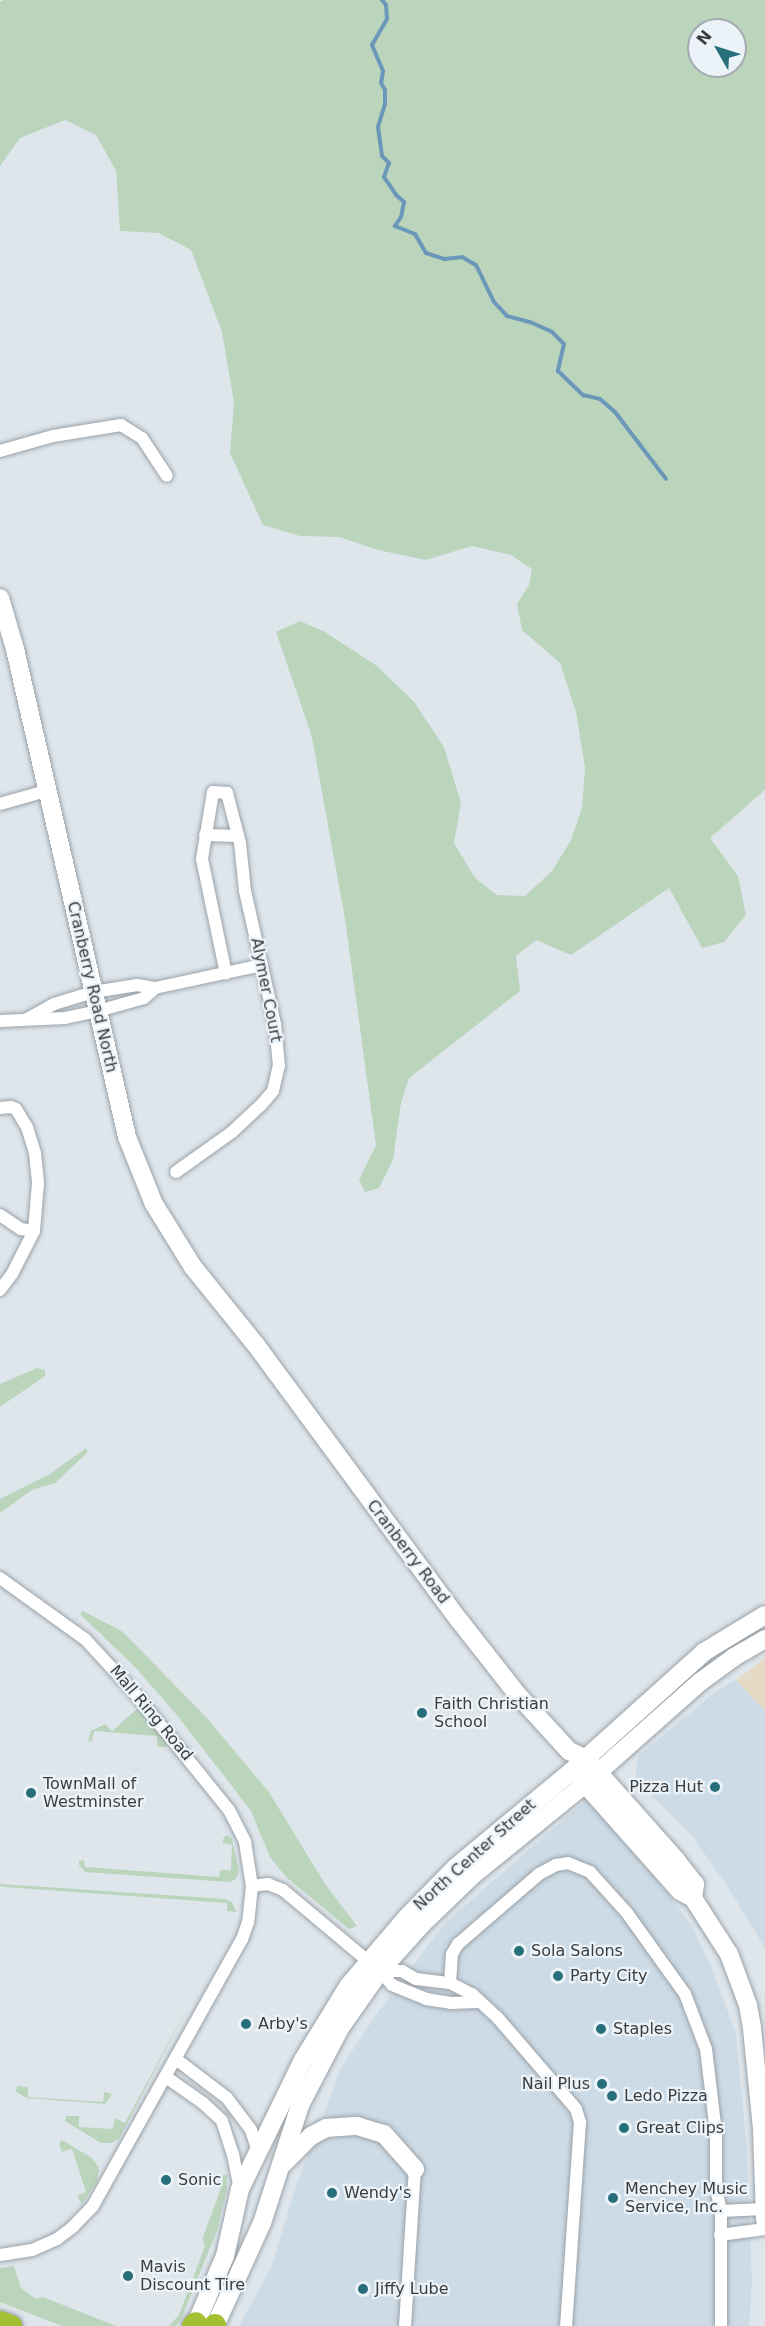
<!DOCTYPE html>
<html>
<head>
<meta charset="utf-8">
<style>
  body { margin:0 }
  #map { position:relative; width:765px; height:2326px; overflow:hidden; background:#dee6ec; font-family:"DejaVu Sans",sans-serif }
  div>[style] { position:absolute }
  .built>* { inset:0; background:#cddbe6 }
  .education>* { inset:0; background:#e4dac5 }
  .green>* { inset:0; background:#bbd5bd }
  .stream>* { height:4px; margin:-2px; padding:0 2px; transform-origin:2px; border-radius:2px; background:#6b97b9 }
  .roads { filter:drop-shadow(0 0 2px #9ba2a8) drop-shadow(0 0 2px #9ba2a8) }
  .street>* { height:12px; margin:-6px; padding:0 6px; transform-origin:6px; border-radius:6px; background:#fff }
  .secondary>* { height:18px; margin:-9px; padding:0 9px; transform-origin:9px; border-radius:9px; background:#fff }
  .highway>* { height:22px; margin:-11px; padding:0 11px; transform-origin:11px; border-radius:11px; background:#a5c033 }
  .dots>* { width:16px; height:16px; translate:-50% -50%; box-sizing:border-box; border:3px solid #ebf3f9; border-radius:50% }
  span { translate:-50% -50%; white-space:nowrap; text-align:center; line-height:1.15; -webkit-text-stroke:4.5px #ebf3f9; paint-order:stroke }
  .street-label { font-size:16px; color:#3a3d3f }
  .poi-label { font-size:16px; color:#3a3d3f }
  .left { translate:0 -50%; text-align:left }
  .right { translate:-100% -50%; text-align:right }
  .north { position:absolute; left:687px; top:18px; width:60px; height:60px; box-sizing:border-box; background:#ebf3f9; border:2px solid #a4aaaf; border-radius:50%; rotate:309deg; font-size:16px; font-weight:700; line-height:24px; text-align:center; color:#3a3d3f }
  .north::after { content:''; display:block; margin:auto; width:21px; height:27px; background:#276f7a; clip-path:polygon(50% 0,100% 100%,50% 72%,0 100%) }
</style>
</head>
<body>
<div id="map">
  <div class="built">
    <i style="clip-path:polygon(736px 1680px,765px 1711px,765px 1948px,731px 1892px,693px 1837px,635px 1779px,638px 1756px,719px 1689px)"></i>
    <i style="clip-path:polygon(587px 1799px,650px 1870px,691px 1925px,711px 1966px,736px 2034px,747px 2151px,752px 2281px,749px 2326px,239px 2326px,272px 2266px,295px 2189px,341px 2068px,376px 2015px,444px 1924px)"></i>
  </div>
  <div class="education">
    <i style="clip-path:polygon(765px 1658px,765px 1711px,736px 1680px)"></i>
  </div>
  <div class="green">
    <i style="clip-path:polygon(evenodd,4px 0,765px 0,765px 790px,710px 838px,738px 876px,746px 915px,724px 942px,702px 948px,669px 888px,571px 955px,536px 940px,516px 956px,520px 991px,409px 1078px,401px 1103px,393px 1160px,379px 1188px,365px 1192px,359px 1180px,376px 1145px,345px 919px,312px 737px,276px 632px,300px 621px,325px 632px,377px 666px,414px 702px,444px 747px,461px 803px,454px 843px,475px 878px,497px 895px,525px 896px,552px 871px,571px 840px,582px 808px,585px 768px,576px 712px,560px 663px,522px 630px,517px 604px,529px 585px,532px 569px,511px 555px,472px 546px,426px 560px,378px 550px,340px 537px,300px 536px,263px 525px,230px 453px,234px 403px,222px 332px,191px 250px,159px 233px,120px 231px,116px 171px,96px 135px,65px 120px,20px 138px,0 166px,0 2px,4px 0,699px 30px,735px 30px,735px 66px,699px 66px,699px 30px)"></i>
    <i style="clip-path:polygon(37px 1368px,45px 1370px,45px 1376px,0 1407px,0 1384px)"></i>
    <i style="clip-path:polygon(86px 1448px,88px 1452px,55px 1483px,32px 1490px,0 1513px,0 1499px,50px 1474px)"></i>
    <i style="clip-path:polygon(83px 1611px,123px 1632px,206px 1717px,269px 1792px,325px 1884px,357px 1926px,349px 1929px,286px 1877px,270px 1857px,251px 1811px,221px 1772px,176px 1714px,135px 1667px,80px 1614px)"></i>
    <i style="clip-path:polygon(138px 1708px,166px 1743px,166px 1747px,157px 1747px,157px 1736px,94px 1731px,92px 1742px,88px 1741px,91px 1731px,105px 1724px,112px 1731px)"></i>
    <i style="clip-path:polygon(227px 1835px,232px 1839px,239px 1872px,236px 1879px,229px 1882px,85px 1872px,79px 1865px,79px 1861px,84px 1860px,85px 1867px,219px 1877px,220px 1870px,231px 1870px,232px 1845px,222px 1843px,224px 1837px)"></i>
    <i style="clip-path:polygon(0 1884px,225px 1899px,232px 1902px,236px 1912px,227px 1911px,227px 1903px,5px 1887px,0 1886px)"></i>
    <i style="clip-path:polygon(191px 2001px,119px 2139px,111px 2143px,101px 2143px,65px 2121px,66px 2116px,79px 2116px,79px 2127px,113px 2129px,115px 2118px,125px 2123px)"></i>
    <i style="clip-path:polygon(17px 2086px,28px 2087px,28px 2097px,103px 2102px,104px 2092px,112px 2094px,105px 2104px,27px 2098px,16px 2092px)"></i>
    <i style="clip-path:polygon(62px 2140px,92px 2158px,99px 2168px,97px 2181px,82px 2204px,77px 2196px,86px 2192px,72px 2149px,62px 2152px,59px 2144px)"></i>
    <i style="clip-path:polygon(221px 2175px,227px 2175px,227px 2189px,217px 2231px,182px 2317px,176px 2326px,169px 2326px,179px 2315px,205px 2246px,202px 2240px,220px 2191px)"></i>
    <i style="clip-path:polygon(14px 2266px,21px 2288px,36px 2299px,43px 2297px,116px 2326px,62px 2326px,0 2302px,0 2268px)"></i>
  </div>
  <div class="stream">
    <i style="left:382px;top:0;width:6px;rotate:51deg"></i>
    <i style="left:386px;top:5px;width:14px;rotate:86deg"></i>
    <i style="left:387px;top:19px;width:30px;rotate:120deg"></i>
    <i style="left:372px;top:45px;width:28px;rotate:67deg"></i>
    <i style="left:383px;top:71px;width:12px;rotate:99deg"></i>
    <i style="left:381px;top:83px;width:8px;rotate:60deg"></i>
    <i style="left:385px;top:90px;width:14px;rotate:90deg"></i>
    <i style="left:385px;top:104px;width:24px;rotate:107deg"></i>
    <i style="left:378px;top:127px;width:29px;rotate:82deg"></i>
    <i style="left:382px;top:156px;width:10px;rotate:45deg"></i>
    <i style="left:389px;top:163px;width:15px;rotate:110deg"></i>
    <i style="left:384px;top:177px;width:22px;rotate:56deg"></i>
    <i style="left:396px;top:195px;width:11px;rotate:41deg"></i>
    <i style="left:404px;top:202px;width:15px;rotate:101deg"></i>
    <i style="left:401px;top:217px;width:11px;rotate:124deg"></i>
    <i style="left:395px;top:226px;width:22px;rotate:22deg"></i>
    <i style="left:415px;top:234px;width:22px;rotate:60deg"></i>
    <i style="left:426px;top:253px;width:19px;rotate:18deg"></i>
    <i style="left:444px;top:259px;width:18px;rotate:-6deg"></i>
    <i style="left:462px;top:257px;width:16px;rotate:30deg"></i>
    <i style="left:476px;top:265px;width:41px;rotate:64.1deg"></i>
    <i style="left:494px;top:302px;width:19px;rotate:47deg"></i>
    <i style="left:507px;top:316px;width:24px;rotate:15deg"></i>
    <i style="left:530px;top:322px;width:24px;rotate:24deg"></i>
    <i style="left:552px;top:332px;width:17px;rotate:45deg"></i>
    <i style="left:564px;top:344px;width:28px;rotate:103deg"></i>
    <i style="left:558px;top:371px;width:35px;rotate:44deg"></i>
    <i style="left:583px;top:395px;width:17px;rotate:13deg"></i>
    <i style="left:600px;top:399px;width:20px;rotate:41deg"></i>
    <i style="left:615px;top:412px;width:84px;rotate:52.7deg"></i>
  </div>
  <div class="roads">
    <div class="street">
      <i style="left:0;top:451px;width:55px;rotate:-15.8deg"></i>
      <i style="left:53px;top:436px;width:69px;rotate:-9.2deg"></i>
      <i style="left:121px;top:425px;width:25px;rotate:32deg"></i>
      <i style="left:142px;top:438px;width:45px;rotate:56.7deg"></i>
      <i style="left:0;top:804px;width:48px;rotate:-15.8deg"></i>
      <i style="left:205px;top:835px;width:33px;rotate:2deg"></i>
      <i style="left:27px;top:1019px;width:31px;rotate:-29deg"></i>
      <i style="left:54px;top:1004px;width:41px;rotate:-17.1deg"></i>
      <i style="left:93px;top:992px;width:45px;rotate:-9deg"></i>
      <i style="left:137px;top:985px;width:18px;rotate:9deg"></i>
      <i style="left:155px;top:988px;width:109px;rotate:-12.1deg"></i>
      <i style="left:0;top:1021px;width:65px;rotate:-2.6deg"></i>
      <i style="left:65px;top:1018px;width:34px;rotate:-12deg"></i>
      <i style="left:98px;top:1011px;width:48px;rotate:-15.8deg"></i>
      <i style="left:144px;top:998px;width:15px;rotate:-42deg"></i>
      <i style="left:0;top:1108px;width:11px;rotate:-5deg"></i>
      <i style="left:11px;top:1107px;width:5px;rotate:22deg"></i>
      <i style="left:16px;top:1109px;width:21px;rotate:59deg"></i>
      <i style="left:27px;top:1127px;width:27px;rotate:73deg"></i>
      <i style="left:35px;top:1153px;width:30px;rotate:84deg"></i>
      <i style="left:38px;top:1183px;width:48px;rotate:94.8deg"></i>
      <i style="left:34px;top:1231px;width:48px;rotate:117.1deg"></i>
      <i style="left:12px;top:1274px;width:20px;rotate:127deg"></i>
      <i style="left:176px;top:1172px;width:69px;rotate:-35.5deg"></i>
      <i style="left:232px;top:1132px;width:40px;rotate:-43deg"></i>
      <i style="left:261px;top:1105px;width:18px;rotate:-49deg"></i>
      <i style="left:273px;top:1091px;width:26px;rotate:-77deg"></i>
      <i style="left:279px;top:1066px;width:42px;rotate:-95.4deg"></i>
      <i style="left:275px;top:1024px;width:136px;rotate:-102.7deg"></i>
      <i style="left:245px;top:891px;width:48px;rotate:-95.9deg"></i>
      <i style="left:240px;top:843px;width:52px;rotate:-104.6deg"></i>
      <i style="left:227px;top:793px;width:14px;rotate:-176deg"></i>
      <i style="left:213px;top:792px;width:68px;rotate:99.3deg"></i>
      <i style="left:202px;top:859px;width:117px;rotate:78.2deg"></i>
      <i style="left:0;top:1215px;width:25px;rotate:34deg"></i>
      <i style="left:21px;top:1229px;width:13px;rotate:9deg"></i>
      <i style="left:0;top:1578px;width:105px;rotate:35.7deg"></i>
      <i style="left:85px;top:1639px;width:69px;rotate:47.3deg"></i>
      <i style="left:132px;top:1690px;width:154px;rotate:51.1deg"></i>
      <i style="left:229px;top:1810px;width:36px;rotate:63deg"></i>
      <i style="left:245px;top:1842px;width:45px;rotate:81deg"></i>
      <i style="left:252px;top:1886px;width:36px;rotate:96deg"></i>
      <i style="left:248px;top:1922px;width:18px;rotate:109deg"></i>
      <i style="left:242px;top:1939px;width:307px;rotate:119.2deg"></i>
      <i style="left:92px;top:2207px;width:28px;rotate:134deg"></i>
      <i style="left:73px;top:2227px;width:20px;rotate:143deg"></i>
      <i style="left:57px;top:2239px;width:27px;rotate:156deg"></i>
      <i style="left:32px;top:2250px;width:32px;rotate:171deg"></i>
      <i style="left:252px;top:1886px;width:16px;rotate:-7deg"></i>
      <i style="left:268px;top:1884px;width:16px;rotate:22deg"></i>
      <i style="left:283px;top:1890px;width:126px;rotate:39.9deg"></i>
      <i style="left:380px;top:1971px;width:18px;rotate:49deg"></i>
      <i style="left:392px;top:1985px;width:37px;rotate:22deg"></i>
      <i style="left:426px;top:1999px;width:25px;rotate:9deg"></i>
      <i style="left:451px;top:2003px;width:27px;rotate:-2deg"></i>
      <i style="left:380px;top:1971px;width:22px"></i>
      <i style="left:402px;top:1971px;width:16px;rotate:30deg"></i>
      <i style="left:416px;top:1979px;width:34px;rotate:7deg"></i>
      <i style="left:450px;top:1983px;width:25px;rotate:27deg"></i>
      <i style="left:472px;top:1994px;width:34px;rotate:43deg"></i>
      <i style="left:497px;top:2017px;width:121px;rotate:49.3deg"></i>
      <i style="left:576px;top:2109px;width:14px;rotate:73deg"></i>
      <i style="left:580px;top:2122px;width:204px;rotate:93.9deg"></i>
      <i style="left:450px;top:1983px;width:29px;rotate:-86deg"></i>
      <i style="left:452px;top:1954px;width:12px;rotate:-59deg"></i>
      <i style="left:458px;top:1944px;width:107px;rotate:-40.8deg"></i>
      <i style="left:539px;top:1874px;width:19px;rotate:-28deg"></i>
      <i style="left:556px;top:1865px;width:12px;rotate:-9deg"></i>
      <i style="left:568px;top:1863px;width:24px;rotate:22deg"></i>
      <i style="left:590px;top:1872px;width:55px;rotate:47.9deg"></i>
      <i style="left:627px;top:1913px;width:100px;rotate:54.4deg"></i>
      <i style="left:685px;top:1994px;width:59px;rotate:69.1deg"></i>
      <i style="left:706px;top:2049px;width:85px;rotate:83.2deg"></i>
      <i style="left:716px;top:2133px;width:55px;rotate:90deg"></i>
      <i style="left:716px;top:2188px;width:24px;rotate:78deg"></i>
      <i style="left:721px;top:2211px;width:115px;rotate:90deg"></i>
      <i style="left:176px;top:2059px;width:64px;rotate:37.4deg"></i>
      <i style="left:227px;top:2098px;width:40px;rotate:53deg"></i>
      <i style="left:251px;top:2130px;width:22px;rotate:72deg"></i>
      <i style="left:166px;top:2077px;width:45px;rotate:35.1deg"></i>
      <i style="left:203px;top:2103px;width:26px;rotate:43deg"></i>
      <i style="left:222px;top:2121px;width:35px;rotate:72deg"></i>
      <i style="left:233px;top:2154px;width:36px;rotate:79deg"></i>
      <i style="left:721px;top:2211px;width:43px;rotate:-2.7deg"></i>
      <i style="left:720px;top:2235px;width:45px;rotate:-7.6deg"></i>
      <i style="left:405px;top:2326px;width:157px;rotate:-86.4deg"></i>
    </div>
    <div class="secondary">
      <i style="left:0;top:598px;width:53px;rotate:73.6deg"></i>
      <i style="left:15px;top:649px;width:501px;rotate:77.07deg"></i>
      <i style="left:127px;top:1137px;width:72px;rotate:68.1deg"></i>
      <i style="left:154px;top:1204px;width:74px;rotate:58.2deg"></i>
      <i style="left:193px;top:1267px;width:100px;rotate:51.1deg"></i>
      <i style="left:256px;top:1345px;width:342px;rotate:53.6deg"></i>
      <i style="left:459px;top:1620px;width:94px;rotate:51.9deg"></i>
      <i style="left:517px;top:1694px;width:77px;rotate:47.6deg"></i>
      <i style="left:569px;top:1751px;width:17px;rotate:24deg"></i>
      <i style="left:585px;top:1758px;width:19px;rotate:47deg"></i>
      <i style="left:598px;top:1772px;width:118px;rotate:48.4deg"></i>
      <i style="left:676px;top:1860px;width:31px;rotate:52deg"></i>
      <i style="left:695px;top:1884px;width:14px;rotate:98deg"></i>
      <i style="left:578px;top:1776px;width:154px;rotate:48.4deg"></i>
      <i style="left:680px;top:1891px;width:15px;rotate:28deg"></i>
      <i style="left:693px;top:1898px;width:67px;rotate:57.3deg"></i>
      <i style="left:729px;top:1954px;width:54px;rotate:69.6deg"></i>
      <i style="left:748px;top:2005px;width:23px;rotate:80deg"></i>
      <i style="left:752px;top:2028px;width:100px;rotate:84.3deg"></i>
      <i style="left:762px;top:2128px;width:92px;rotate:88.1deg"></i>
      <i style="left:282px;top:2165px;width:41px;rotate:-45deg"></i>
      <i style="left:311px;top:2136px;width:17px;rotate:-28deg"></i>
      <i style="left:326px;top:2128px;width:31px;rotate:-4deg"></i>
      <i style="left:357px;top:2126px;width:28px;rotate:17deg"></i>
      <i style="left:384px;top:2134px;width:47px;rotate:48.5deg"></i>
      <i style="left:195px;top:2326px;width:76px;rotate:-66.8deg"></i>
      <i style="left:225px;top:2256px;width:69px;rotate:-77.4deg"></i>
      <i style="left:240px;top:2189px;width:144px;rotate:-64deg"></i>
      <i style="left:303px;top:2060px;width:88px;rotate:-58.5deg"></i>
      <i style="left:349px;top:1985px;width:89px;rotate:-49.5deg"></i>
      <i style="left:407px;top:1917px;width:69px;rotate:-45.6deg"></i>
      <i style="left:455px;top:1868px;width:153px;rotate:-39.7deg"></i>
      <i style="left:573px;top:1770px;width:176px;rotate:-42deg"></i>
      <i style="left:704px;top:1652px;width:71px;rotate:-31.2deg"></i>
      <i style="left:215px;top:2326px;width:113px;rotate:-65.5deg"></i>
      <i style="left:262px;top:2223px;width:124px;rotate:-72.1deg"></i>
      <i style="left:300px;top:2105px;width:87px;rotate:-62.5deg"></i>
      <i style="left:340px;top:2028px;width:70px;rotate:-54.9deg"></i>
      <i style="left:380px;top:1971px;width:63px;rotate:-48.2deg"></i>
      <i style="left:422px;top:1924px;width:72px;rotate:-43.9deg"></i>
      <i style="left:474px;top:1874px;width:143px;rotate:-39deg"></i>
      <i style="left:585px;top:1784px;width:154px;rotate:-41.6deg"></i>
      <i style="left:700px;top:1682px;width:42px;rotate:-36.3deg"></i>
      <i style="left:734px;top:1657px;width:36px;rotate:-30deg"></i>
    </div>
    <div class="highway">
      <i style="left:0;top:2322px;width:12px;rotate:20deg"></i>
      <i style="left:193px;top:2326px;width:4px;rotate:-45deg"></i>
      <i style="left:215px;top:2326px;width:1px;rotate:-90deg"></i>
    </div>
  </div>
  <div class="dots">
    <i style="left:422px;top:1713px;background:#276f7a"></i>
    <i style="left:715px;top:1787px;background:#276f7a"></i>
    <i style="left:31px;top:1793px;background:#276f7a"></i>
    <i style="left:519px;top:1951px;background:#276f7a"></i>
    <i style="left:558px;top:1976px;background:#276f7a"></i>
    <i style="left:246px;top:2024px;background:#276f7a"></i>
    <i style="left:601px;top:2029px;background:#276f7a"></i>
    <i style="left:602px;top:2084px;background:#276f7a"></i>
    <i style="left:612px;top:2096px;background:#276f7a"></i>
    <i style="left:624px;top:2128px;background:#276f7a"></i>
    <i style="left:166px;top:2180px;background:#276f7a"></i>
    <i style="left:332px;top:2193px;background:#276f7a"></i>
    <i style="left:613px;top:2198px;background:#276f7a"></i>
    <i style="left:128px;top:2276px;background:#276f7a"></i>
    <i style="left:363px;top:2289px;background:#276f7a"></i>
  </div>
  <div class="street-label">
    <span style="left:92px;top:987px;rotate:77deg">Cranberry Road North</span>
    <span style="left:266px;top:990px;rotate:79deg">Alymer Court</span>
    <span style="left:408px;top:1552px;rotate:53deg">Cranberry Road</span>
    <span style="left:151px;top:1713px;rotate:50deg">Mall Ring Road</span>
    <span style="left:475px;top:1855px;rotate:-42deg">North Center Street</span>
  </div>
  <div class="poi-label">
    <span class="left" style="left:434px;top:1713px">Faith Christian<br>School</span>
    <span class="left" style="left:43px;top:1793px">TownMall of<br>Westminster</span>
    <span class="right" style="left:703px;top:1787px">Pizza Hut</span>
    <span class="left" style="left:531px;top:1951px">Sola Salons</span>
    <span class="left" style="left:570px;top:1976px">Party City</span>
    <span class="left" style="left:258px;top:2024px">Arby's</span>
    <span class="left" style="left:613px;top:2029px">Staples</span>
    <span class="right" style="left:590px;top:2084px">Nail Plus</span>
    <span class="left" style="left:624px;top:2096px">Ledo Pizza</span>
    <span class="left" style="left:636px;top:2128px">Great Clips</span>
    <span class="left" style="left:178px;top:2180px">Sonic</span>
    <span class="left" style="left:625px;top:2198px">Menchey Music<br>Service, Inc.</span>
    <span class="left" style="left:344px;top:2193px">Wendy's</span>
    <span class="left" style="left:140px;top:2276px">Mavis<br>Discount Tire</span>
    <span class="left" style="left:375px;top:2289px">Jiffy Lube</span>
  </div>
  <div class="north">N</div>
</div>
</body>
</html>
